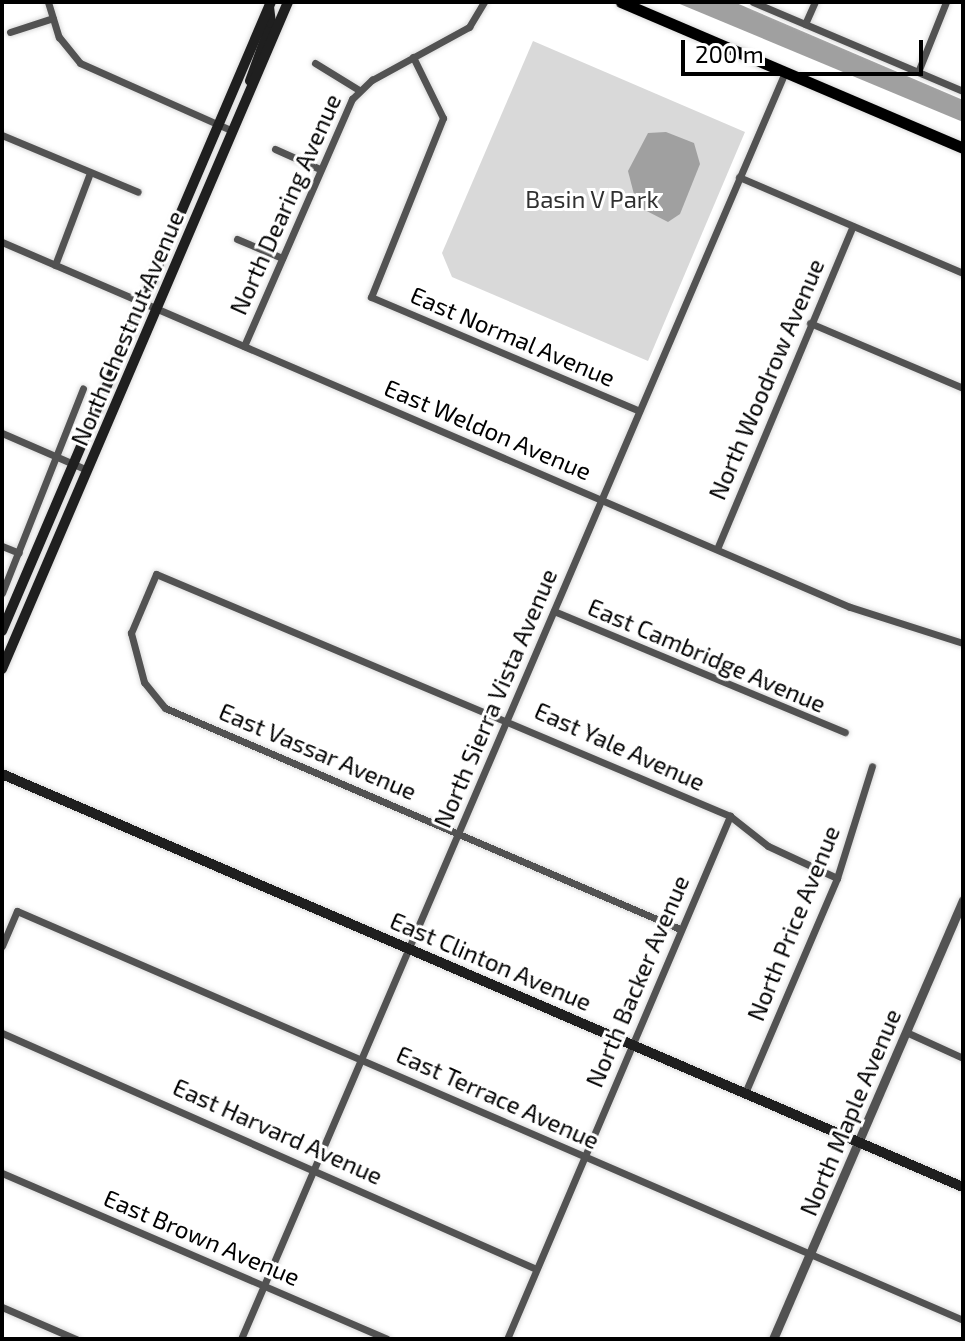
<!DOCTYPE html>
<html>
<head>
<meta charset="utf-8">
<style>
  body { margin:0 }
  #map { position:relative; width:965px; height:1341px; overflow:hidden; background:#fff; font-family:"Exo 2",sans-serif }
  div>[style] { position:absolute }
  .green>* { inset:0; background:#d9d9d9 }
  .water>* { inset:0; background:#a0a0a0 }
  .roads { filter:drop-shadow(0 0 2px #dbdbdb) drop-shadow(0 0 2px #dbdbdb) }
  .minor>* { height:7px; margin:-3.5px; padding:0 3.5px; transform-origin:3.5px; border-radius:3.5px; background:#525252 }
  .tertiary>* { height:9px; margin:-4.5px; padding:0 4.5px; transform-origin:4.5px; border-radius:4.5px; background:#525252 }
  .secondary>* { height:10px; margin:-5px; padding:0 5px; transform-origin:5px; border-radius:5px; background:#1f1f1f }
  .primary>* { height:11px; margin:-5.5px; padding:0 5.5px; transform-origin:5.5px; border-radius:5.5px; background:#000 }
  span { translate:-50% -50%; white-space:nowrap; text-align:center; line-height:1.15; -webkit-text-stroke:6px #fff; paint-order:stroke }
  .park-label { font-size:24px; color:#303030 }
  .street-label { font-size:24px; color:#000 }
  .frame { position:absolute; inset:0; border:4px solid #000; pointer-events:none }
  .scale { position:absolute; left:681px; top:40px; width:242px; height:36px; box-sizing:border-box; border:4px solid #000; border-top:0; padding-left:10px; font-size:24px; line-height:28px; white-space:nowrap; color:#000; -webkit-text-stroke:6px #fff; paint-order:stroke }
</style>
</head>
<body>
<div id="map">
  <div class="green">
    <i style="clip-path:polygon(533px 41px,745px 132px,648px 361px,452px 277px,442px 253px)"></i>
  </div>
  <div class="water">
    <i style="clip-path:polygon(675px 2px,734px 2px,963px 100px,963px 122px)"></i>
    <i style="clip-path:polygon(666px 132px,694px 143px,700px 164px,680px 214px,668px 222px,637px 206px,628px 171px,648px 133px)"></i>
  </div>
  <div class="roads">
    <div class="minor">
      <i style="left:48px;top:2px;width:37px;rotate:73deg"></i>
      <i style="left:59px;top:37px;width:33px;rotate:51deg"></i>
      <i style="left:80px;top:63px;width:167px;rotate:24deg"></i>
      <i style="left:753px;top:2px;width:228px;rotate:23deg"></i>
      <i style="left:805px;top:24px;width:24px;rotate:-66deg"></i>
      <i style="left:10px;top:32px;width:45px;rotate:-18deg"></i>
      <i style="left:413px;top:57px;width:68px;rotate:63.8deg"></i>
      <i style="left:443px;top:118px;width:193px;rotate:111.9deg"></i>
      <i style="left:371px;top:297px;width:291px;rotate:23deg"></i>
      <i style="left:315px;top:63px;width:52px;rotate:31.5deg"></i>
      <i style="left:918px;top:72px;width:75px;rotate:-68.2deg"></i>
      <i style="left:2px;top:135px;width:147px;rotate:22.7deg"></i>
      <i style="left:275px;top:149px;width:49px;rotate:24deg"></i>
      <i style="left:739px;top:177px;width:244px;rotate:23.2deg"></i>
      <i style="left:237px;top:239px;width:49px;rotate:22.9deg"></i>
      <i style="left:2px;top:242px;width:923px;rotate:23.29deg"></i>
      <i style="left:850px;top:607px;width:119px;rotate:17.7deg"></i>
      <i style="left:55px;top:265px;width:98px;rotate:-69.2deg"></i>
      <i style="left:810px;top:323px;width:166px;rotate:23deg"></i>
      <i style="left:244px;top:346px;width:270px;rotate:-66.4deg"></i>
      <i style="left:352px;top:99px;width:28px;rotate:-44deg"></i>
      <i style="left:372px;top:80px;width:111px;rotate:-28.7deg"></i>
      <i style="left:469px;top:27px;width:29px;rotate:-59deg"></i>
      <i style="left:2px;top:433px;width:93px;rotate:23.5deg"></i>
      <i style="left:2px;top:546px;width:18px;rotate:22deg"></i>
      <i style="left:717px;top:549px;width:350px;rotate:-67.2deg"></i>
      <i style="left:2px;top:593px;width:220px;rotate:-68.4deg"></i>
      <i style="left:554px;top:611px;width:315px;rotate:22.6deg"></i>
      <i style="left:680px;top:929px;width:560px;rotate:-156.77deg"></i>
      <i style="left:165px;top:708px;width:33px;rotate:-129deg"></i>
      <i style="left:144px;top:682px;width:51px;rotate:-104.9deg"></i>
      <i style="left:131px;top:633px;width:64px;rotate:-67deg"></i>
      <i style="left:156px;top:574px;width:623px;rotate:22.86deg"></i>
      <i style="left:730px;top:816px;width:48px;rotate:38.3deg"></i>
      <i style="left:768px;top:846px;width:76px;rotate:24.9deg"></i>
      <i style="left:2px;top:946px;width:38px;rotate:-67deg"></i>
      <i style="left:17px;top:911px;width:1031px;rotate:23.38deg"></i>
      <i style="left:906px;top:1032px;width:63px;rotate:24.5deg"></i>
      <i style="left:2px;top:1033px;width:584px;rotate:23.84deg"></i>
      <i style="left:745px;top:1093px;width:234px;rotate:-66.8deg"></i>
      <i style="left:837px;top:878px;width:117px;rotate:-72.6deg"></i>
      <i style="left:2px;top:1173px;width:419px;rotate:23.3deg"></i>
      <i style="left:2px;top:1307px;width:81px;rotate:23.4deg"></i>
      <i style="left:241px;top:1339px;width:1379px;rotate:-66.76deg"></i>
      <i style="left:507px;top:1339px;width:569px;rotate:-66.91deg"></i>
    </div>
    <div class="tertiary">
      <i style="left:773px;top:1339px;width:478px;rotate:-66.6deg"></i>
    </div>
    <div class="secondary">
      <i style="left:250px;top:81px;width:62px;rotate:-70.1deg"></i>
      <i style="left:271px;top:23px;width:16px;rotate:-97deg"></i>
      <i style="left:2px;top:631px;width:684px;rotate:-66.85deg"></i>
      <i style="left:2px;top:669px;width:726px;rotate:-66.79deg"></i>
      <i style="left:2px;top:774px;width:1046px;rotate:23.26deg"></i>
    </div>
    <div class="primary">
      <i style="left:621px;top:2px;width:372px;rotate:23.1deg"></i>
    </div>
  </div>
  <div class="park-label">
    <span style="left:592px;top:199px">Basin V Park</span>
  </div>
  <div class="street-label">
    <span style="left:285px;top:204px;rotate:-66deg">North Dearing Avenue</span>
    <span style="left:127px;top:328px;rotate:-67deg">North Chestnut Avenue</span>
    <span style="left:513px;top:336px;rotate:23deg">East Normal Avenue</span>
    <span style="left:766px;top:379px;rotate:-67deg">North Woodrow Avenue</span>
    <span style="left:488px;top:429px;rotate:23deg">East Weldon Avenue</span>
    <span style="left:707px;top:655px;rotate:23deg">East Cambridge Avenue</span>
    <span style="left:495px;top:698px;rotate:-67deg">North Sierra Vista Avenue</span>
    <span style="left:620px;top:746px;rotate:24deg">East Yale Avenue</span>
    <span style="left:318px;top:751px;rotate:23deg">East Vassar Avenue</span>
    <span style="left:793px;top:923px;rotate:-68deg">North Price Avenue</span>
    <span style="left:491px;top:961px;rotate:23deg">East Clinton Avenue</span>
    <span style="left:637px;top:981px;rotate:-67deg">North Backer Avenue</span>
    <span style="left:498px;top:1097px;rotate:24deg">East Terrace Avenue</span>
    <span style="left:850px;top:1112px;rotate:-67deg">North Maple Avenue</span>
    <span style="left:278px;top:1131px;rotate:24deg">East Harvard Avenue</span>
    <span style="left:202px;top:1237px;rotate:23deg">East Brown Avenue</span>
  </div>
  <div class="frame"></div>
  <div class="scale">200 m</div>
</div>
</body>
</html>
